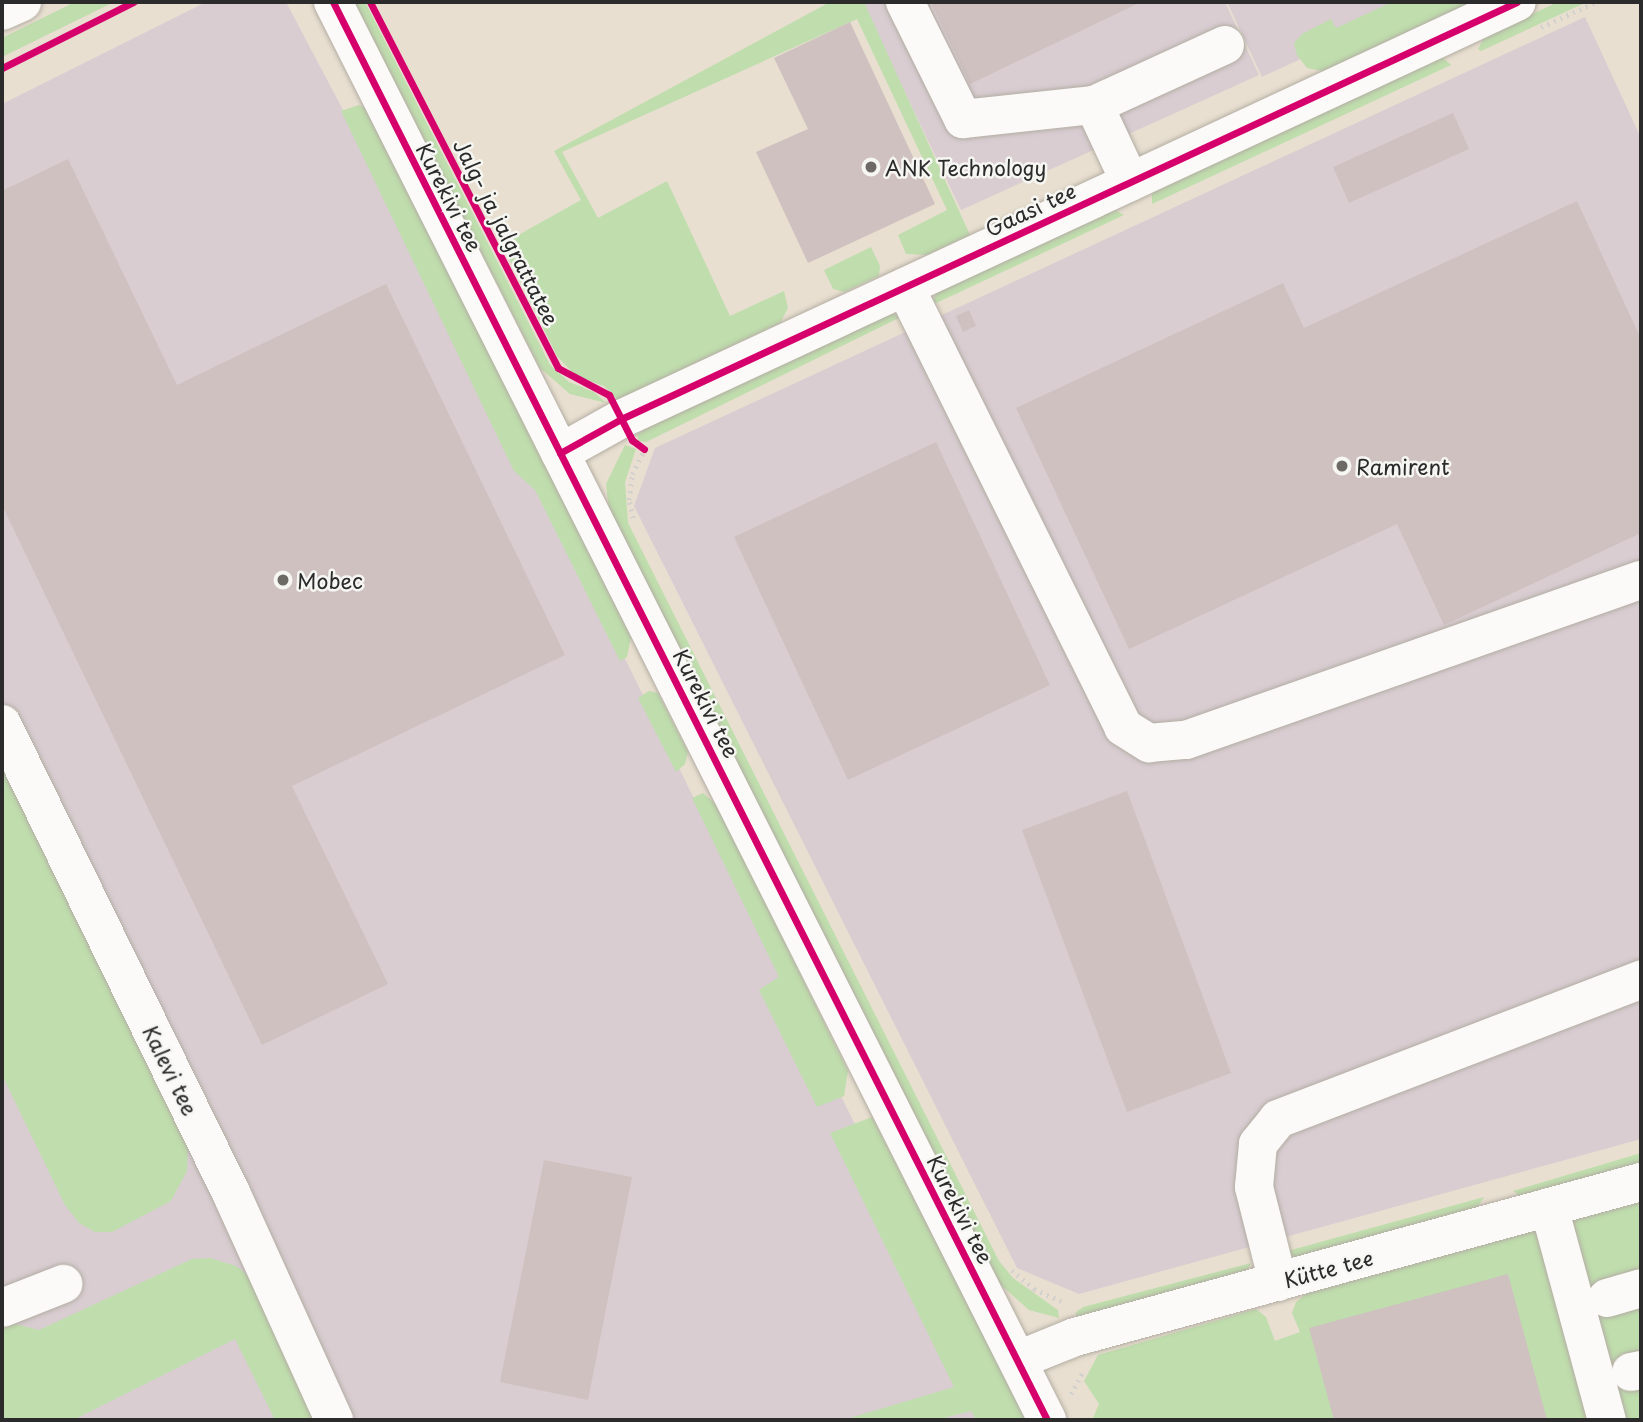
<!DOCTYPE html>
<html>
<head>
<meta charset="utf-8">
<style>
  body { margin:0 }
  #map { position:relative; width:1643px; height:1422px; overflow:hidden; background:#e8dfd0; font-family:"Playpen Sans",sans-serif }
  div>[style] { position:absolute }
  .industrial>* { inset:0; background:#d9cdd2 }
  .green>* { inset:0; background:#bfddad }
  .building>* { inset:0; background:#cfc1c0 }
  .path>* { height:4.5px; margin-top:-2.25px; transform-origin:0; background:repeating-linear-gradient(90deg,#d3d1cd 0 2px,transparent 0 7px) }
  .roads { filter:drop-shadow(0 0 2px #b3ada3) drop-shadow(0 0 2px #b3ada3) }
  .minor>* { height:38px; margin:-19px; padding:0 19px; transform-origin:19px; border-radius:19px; background:#fcfaf8 }
  .cycleway>* { height:7px; margin:-3.5px; padding:0 3.5px; transform-origin:3.5px; border-radius:3.5px; background:#d6006c }
  .dots>* { width:19px; height:19px; translate:-50% -50%; box-sizing:border-box; border:4px solid #f6f6f2; border-radius:50% }
  span { translate:-50% -50%; white-space:nowrap; text-align:center; line-height:1.15; -webkit-text-stroke:5px #f6f6f2; paint-order:stroke }
  .poi-label { font-size:21px; color:#2b2b2b }
  .left { translate:0 -50%; text-align:left }
  .street-label { font-size:21px; color:#2b2b2b }
  .frame { position:absolute; inset:0; border:4px solid #2b2b2b; pointer-events:none }
</style>
</head>
<body>
<div id="map">
  <div class="industrial">
    <i style="clip-path:polygon(206px 2px,286px 2px,514px 434px,1001px 1420px,2px 1420px,2px 104px)"></i>
    <i style="clip-path:polygon(862px 2px,1225px 2px,1259px 75px,961px 210px)"></i>
    <i style="clip-path:polygon(1227px 2px,1423px 2px,1262px 77px)"></i>
    <i style="clip-path:polygon(1585px 17px,1641px 138px,1641px 1139px,1079px 1294px,1017px 1268px,634px 506px,655px 448px)"></i>
  </div>
  <div class="green">
    <i style="clip-path:polygon(75px 2px,114px 2px,2px 57px,2px 38px)"></i>
    <i style="clip-path:polygon(354px 2px,365px 2px,550px 365px,569px 382px,594px 392px,606px 403px,570px 394px,540px 368px)"></i>
    <i style="clip-path:polygon(830px 2px,864px 2px,970px 235px,927px 255px,906px 254px,898px 235px,947px 210px,857px 19px,562px 152px,598px 218px,667px 181px,730px 316px,784px 291px,788px 308px,780px 323px,618px 400px,604px 386px,576px 376px,557px 356px,502px 244px,581px 200px,554px 151px)"></i>
    <i style="clip-path:polygon(1392px 2px,1479px 2px,1327px 72px,1307px 68px,1297px 55px,1294px 43px,1302px 34px,1331px 19px,1336px 28px)"></i>
    <i style="clip-path:polygon(1558px 2px,1587px 2px,1481px 51px,1478px 49px,1485px 36px)"></i>
    <i style="clip-path:polygon(1442px 57px,1451px 65px,1152px 204px,1152px 192px)"></i>
    <i style="clip-path:polygon(359px 105px,369px 110px,631px 637px,627px 657px,620px 661px,535px 490px,514px 471px,341px 111px)"></i>
    <i style="clip-path:polygon(1115px 210px,1124px 215px,932px 305px,937px 291px)"></i>
    <i style="clip-path:polygon(871px 247px,880px 266px,879px 276px,844px 292px,833px 289px,824px 270px)"></i>
    <i style="clip-path:polygon(891px 313px,901px 317px,646px 442px,639px 441px,637px 435px,659px 419px)"></i>
    <i style="clip-path:polygon(625px 445px,636px 449px,625px 482px,628px 523px,999px 1261px,1013px 1278px,1058px 1310px,1059px 1318px,1029px 1310px,993px 1278px,609px 510px,606px 484px)"></i>
    <i style="clip-path:polygon(649px 691px,658px 693px,688px 752px,685px 764px,676px 772px,638px 698px)"></i>
    <i style="clip-path:polygon(2px 754px,188px 1144px,187px 1171px,171px 1201px,112px 1232px,95px 1232px,79px 1223px,65px 1205px,2px 1075px)"></i>
    <i style="clip-path:polygon(703px 793px,717px 805px,848px 1071px,844px 1096px,817px 1107px,759px 990px,779px 977px,692px 798px)"></i>
    <i style="clip-path:polygon(872px 1117px,1016px 1397px,1027px 1420px,976px 1420px,971px 1411px,936px 1420px,843px 1420px,954px 1387px,830px 1133px)"></i>
    <i style="clip-path:polygon(1641px 1153px,1641px 1164px,1521px 1197px,1513px 1191px)"></i>
    <i style="clip-path:polygon(1484px 1197px,1476px 1210px,1291px 1258px,1284px 1252px)"></i>
    <i style="clip-path:polygon(1641px 1199px,1641px 1420px,1092px 1420px,1099px 1404px,1084px 1381px,1098px 1355px,1256px 1309px,1266px 1317px,1275px 1341px,1300px 1332px,1292px 1313px,1296px 1302px,1309px 1292px)"></i>
    <i style="clip-path:polygon(210px 1258px,236px 1266px,250px 1277px,314px 1420px,275px 1420px,235px 1339px,73px 1420px,2px 1420px,2px 1327px,11px 1323px,39px 1330px,192px 1259px)"></i>
    <i style="clip-path:polygon(1251px 1263px,1246px 1274px,1078px 1318px,1075px 1313px,1083px 1307px)"></i>
  </div>
  <div class="building">
    <i style="clip-path:polygon(931px 2px,1141px 2px,970px 84px)"></i>
    <i style="clip-path:polygon(850px 22px,935px 204px,808px 263px,756px 152px,808px 129px,774px 58px)"></i>
    <i style="clip-path:polygon(1453px 113px,1469px 149px,1349px 203px,1333px 167px)"></i>
    <i style="clip-path:polygon(68px 159px,177px 385px,386px 284px,565px 655px,292px 786px,388px 984px,262px 1045px,2px 505px,2px 191px)"></i>
    <i style="clip-path:polygon(1577px 201px,1641px 339px,1641px 533px,1444px 625px,1397px 524px,1129px 649px,1016px 408px,1283px 283px,1304px 328px)"></i>
    <i style="clip-path:polygon(969px 310px,976px 326px,963px 332px,956px 316px)"></i>
    <i style="clip-path:polygon(936px 442px,1050px 685px,848px 780px,734px 537px)"></i>
    <i style="clip-path:polygon(1127px 791px,1231px 1073px,1127px 1112px,1022px 830px)"></i>
    <i style="clip-path:polygon(544px 1160px,632px 1177px,588px 1400px,500px 1382px)"></i>
    <i style="clip-path:polygon(1508px 1274px,1547px 1420px,1334px 1420px,1309px 1328px)"></i>
  </div>
  <div class="path">
    <i style="left:1541px;top:27px;width:60px;rotate:-24.4deg"></i>
    <i style="left:633px;top:518px;width:18px;rotate:-103deg"></i>
    <i style="left:629px;top:500px;width:26px;rotate:-83deg"></i>
    <i style="left:632px;top:474px;width:30px;rotate:-63deg"></i>
    <i style="left:1012px;top:1270px;width:29px;rotate:41deg"></i>
    <i style="left:1034px;top:1289px;width:35px;rotate:24deg"></i>
    <i style="left:1071px;top:1394px;width:26px;rotate:-62deg"></i>
  </div>
  <div class="roads">
    <div class="minor">
      <i style="left:333px;top:2px;width:1588px;rotate:63.27deg"></i>
      <i style="left:905px;top:2px;width:131px;rotate:63.6deg"></i>
      <i style="left:963px;top:119px;width:132px;rotate:-6.1deg"></i>
      <i style="left:2px;top:11px;width:22px;rotate:-24deg"></i>
      <i style="left:1130px;top:182px;width:85px;rotate:-115.1deg"></i>
      <i style="left:1094px;top:105px;width:144px;rotate:-24.6deg"></i>
      <i style="left:905px;top:287px;width:491px;rotate:63.6deg"></i>
      <i style="left:1123px;top:727px;width:31px;rotate:32deg"></i>
      <i style="left:1149px;top:743px;width:37px;rotate:-5deg"></i>
      <i style="left:1186px;top:740px;width:482px;rotate:-19.4deg"></i>
      <i style="left:560px;top:453px;width:70px;rotate:-29.1deg"></i>
      <i style="left:621px;top:419px;width:988px;rotate:-24.96deg"></i>
      <i style="left:2px;top:724px;width:524px;rotate:63.97deg"></i>
      <i style="left:232px;top:1195px;width:247px;rotate:65.6deg"></i>
      <i style="left:1549px;top:1207px;width:221px;rotate:74.8deg"></i>
      <i style="left:1278px;top:1282px;width:98px;rotate:-104.2deg"></i>
      <i style="left:1254px;top:1187px;width:43px;rotate:-84.7deg"></i>
      <i style="left:1258px;top:1144px;width:32px;rotate:-51deg"></i>
      <i style="left:1278px;top:1119px;width:389px;rotate:-21deg"></i>
      <i style="left:1607px;top:1298px;width:35px;rotate:-16deg"></i>
      <i style="left:2px;top:1308px;width:66px;rotate:-21.5deg"></i>
      <i style="left:1018px;top:1360px;width:61px;rotate:-22deg"></i>
      <i style="left:1075px;top:1337px;width:587px;rotate:-15.32deg"></i>
      <i style="left:1631px;top:1372px;width:10px;rotate:-11deg"></i>
    </div>
  </div>
  <div class="cycleway">
    <i style="left:333px;top:2px;width:1588px;rotate:63.27deg"></i>
    <i style="left:370px;top:2px;width:411px;rotate:62.8deg"></i>
    <i style="left:558px;top:368px;width:58px;rotate:27.9deg"></i>
    <i style="left:609px;top:395px;width:51px;rotate:62.9deg"></i>
    <i style="left:632px;top:440px;width:15px;rotate:37deg"></i>
    <i style="left:2px;top:68px;width:147px;rotate:-26.7deg"></i>
    <i style="left:560px;top:453px;width:70px;rotate:-29.1deg"></i>
    <i style="left:621px;top:419px;width:988px;rotate:-24.96deg"></i>
  </div>
  <div class="dots">
    <i style="left:871px;top:167px;background:#6d6a65"></i>
    <i style="left:1342px;top:466px;background:#6d6a65"></i>
    <i style="left:283px;top:580px;background:#6d6a65"></i>
  </div>
  <div class="poi-label">
    <span class="left" style="left:885px;top:167px">ANK Technology</span>
    <span class="left" style="left:1356px;top:466px">Ramirent</span>
    <span class="left" style="left:297px;top:580px">Mobec</span>
  </div>
  <div class="street-label">
    <span style="left:450px;top:197px;rotate:63deg">Kurekivi tee</span>
    <span style="left:1030px;top:209px;rotate:-25deg">Gaasi tee</span>
    <span style="left:507px;top:232px;rotate:63deg">Jalg- ja jalgrattatee</span>
    <span style="left:707px;top:703px;rotate:63deg">Kurekivi tee</span>
    <span style="left:171px;top:1070px;rotate:64deg">Kalevi tee</span>
    <span style="left:961px;top:1209px;rotate:63deg">Kurekivi tee</span>
    <span style="left:1328px;top:1268px;rotate:-15deg">Kütte tee</span>
  </div>
  <div class="frame"></div>
</div>
</body>
</html>
